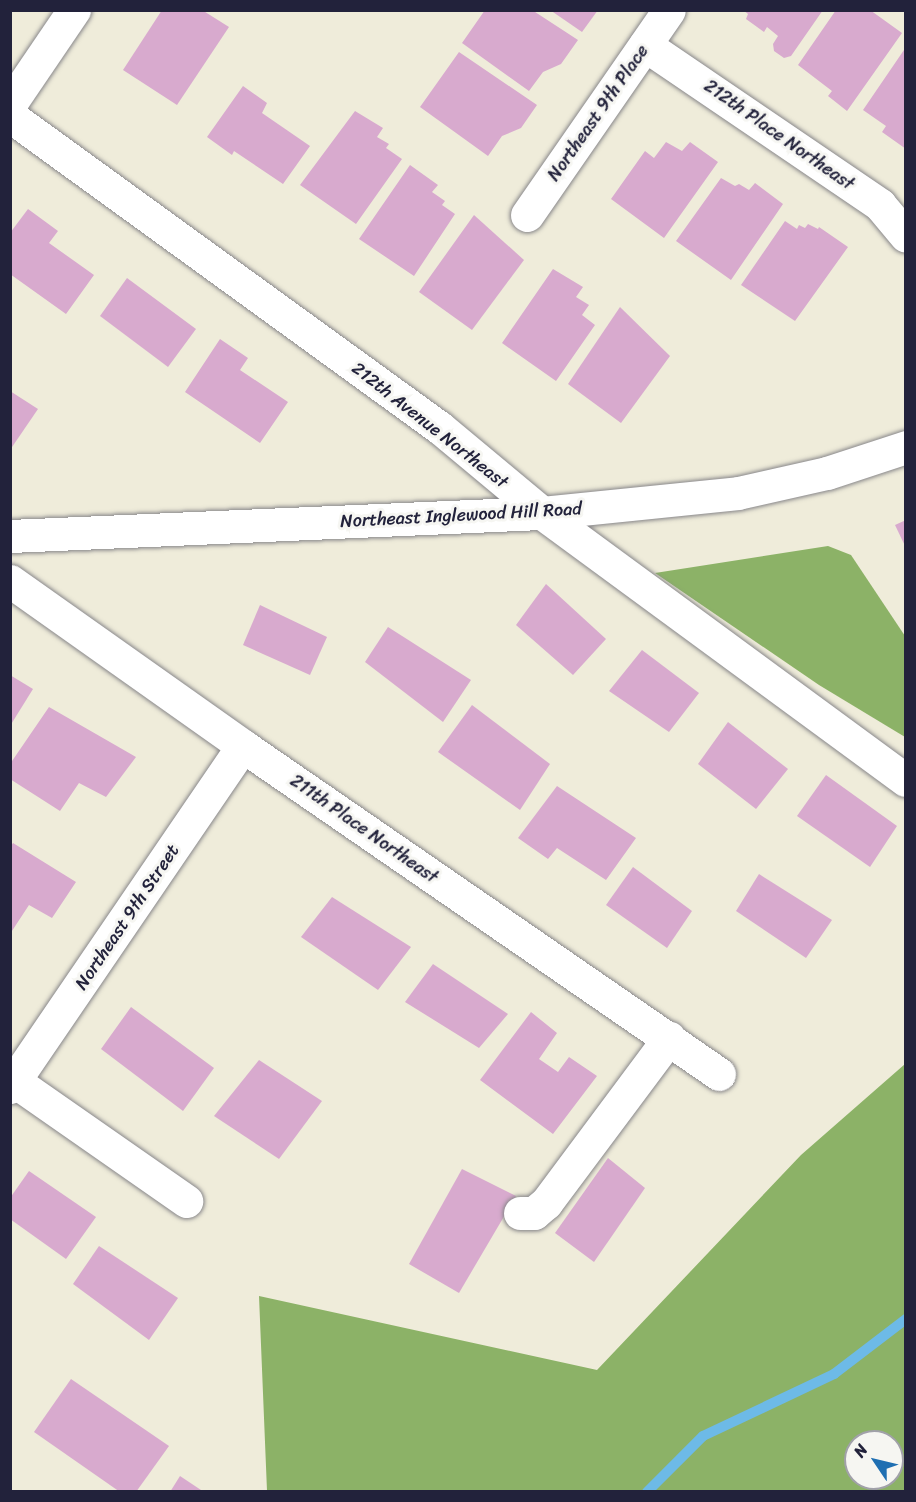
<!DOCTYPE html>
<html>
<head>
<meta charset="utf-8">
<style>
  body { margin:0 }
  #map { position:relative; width:916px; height:1502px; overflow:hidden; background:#efecda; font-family:Sriracha,sans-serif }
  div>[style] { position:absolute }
  .forest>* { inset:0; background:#8cb267 }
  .stream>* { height:10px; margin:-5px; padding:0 5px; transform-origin:5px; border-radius:5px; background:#6dbae7 }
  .building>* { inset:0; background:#d8aace }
  .roads { filter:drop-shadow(0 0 2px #88878a) drop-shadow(0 0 2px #88878a) }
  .minor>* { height:33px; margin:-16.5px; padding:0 16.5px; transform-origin:16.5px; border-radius:16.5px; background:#fff }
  span { translate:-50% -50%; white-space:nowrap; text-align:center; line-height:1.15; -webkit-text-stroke:6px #f6f6f2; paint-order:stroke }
  .street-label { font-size:18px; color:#22223b }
  .frame { position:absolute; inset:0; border:12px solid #22223b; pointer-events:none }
  .north { position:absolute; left:844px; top:1430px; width:60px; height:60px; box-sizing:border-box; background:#f6f6f2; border:2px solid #a1a1a9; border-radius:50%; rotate:305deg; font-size:16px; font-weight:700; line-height:24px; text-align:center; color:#22223b }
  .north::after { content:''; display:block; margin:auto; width:21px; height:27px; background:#1f6fb2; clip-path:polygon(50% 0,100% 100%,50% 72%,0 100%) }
</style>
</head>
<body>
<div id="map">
  <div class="forest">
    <i style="clip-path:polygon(828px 546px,851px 555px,905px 636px,905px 737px,819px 685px,655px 573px)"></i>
    <i style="clip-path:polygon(evenodd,905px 1064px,905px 1491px,267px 1491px,259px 1296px,597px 1370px,801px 1155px,905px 1064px,856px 1442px,892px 1442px,892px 1478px,856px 1478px,856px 1442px)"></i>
  </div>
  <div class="stream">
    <i style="left:647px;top:1492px;width:79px;rotate:-45deg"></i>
    <i style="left:703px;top:1436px;width:145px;rotate:-25.3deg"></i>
    <i style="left:834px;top:1374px;width:91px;rotate:-37.4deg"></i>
  </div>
  <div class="building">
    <i style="clip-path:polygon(162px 10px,202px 10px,229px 27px,177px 105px,123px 70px)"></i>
    <i style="clip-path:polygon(485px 10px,532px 10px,578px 40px,561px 64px,543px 72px,529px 91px,462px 43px)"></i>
    <i style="clip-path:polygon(550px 10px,598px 10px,582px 32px)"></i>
    <i style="clip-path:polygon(743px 10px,823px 10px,791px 56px,784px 58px,774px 51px,773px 44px,778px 36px,767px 27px,764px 32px,746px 19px,748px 14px)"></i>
    <i style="clip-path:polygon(836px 10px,870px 10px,902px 33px,847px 111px,828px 96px,832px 91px,798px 65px)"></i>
    <i style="clip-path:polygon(906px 47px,906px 149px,882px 132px,886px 126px,863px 110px)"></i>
    <i style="clip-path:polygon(459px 52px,537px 105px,521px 128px,502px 136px,488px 156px,420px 107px)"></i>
    <i style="clip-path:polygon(243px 86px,267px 103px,262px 113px,310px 146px,283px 184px,234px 151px,232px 155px,207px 137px)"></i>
    <i style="clip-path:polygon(355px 111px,383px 128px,377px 137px,389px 144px,386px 148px,402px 159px,356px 224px,300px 185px)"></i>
    <i style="clip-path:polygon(666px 142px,682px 151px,690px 142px,718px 162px,664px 238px,611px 199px,645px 151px,654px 158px)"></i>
    <i style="clip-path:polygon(410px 165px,438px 185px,432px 192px,445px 201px,442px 205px,455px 214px,414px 276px,359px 239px)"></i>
    <i style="clip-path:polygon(721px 178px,735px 186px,739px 184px,749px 190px,755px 183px,783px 204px,731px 280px,676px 241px)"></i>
    <i style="clip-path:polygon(28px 209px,58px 231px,49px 243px,94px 275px,66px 314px,10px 274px,10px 233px)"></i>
    <i style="clip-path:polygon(474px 215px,524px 260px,472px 330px,419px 292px)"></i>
    <i style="clip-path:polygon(785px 221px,797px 229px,799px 225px,805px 228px,808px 224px,818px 229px,819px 227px,848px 247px,795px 321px,741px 285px)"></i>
    <i style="clip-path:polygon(553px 269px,583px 287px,576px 297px,589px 305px,582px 315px,595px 325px,556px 381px,502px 343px)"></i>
    <i style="clip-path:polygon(127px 278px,196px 329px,168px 367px,100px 316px)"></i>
    <i style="clip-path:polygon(620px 307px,670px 356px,621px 423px,568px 384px)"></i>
    <i style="clip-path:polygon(220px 339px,248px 358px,240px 370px,288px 402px,260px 443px,185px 392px)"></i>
    <i style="clip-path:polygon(10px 391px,38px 409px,10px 450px)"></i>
    <i style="clip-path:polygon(906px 520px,906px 548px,895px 525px)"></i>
    <i style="clip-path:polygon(546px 584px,606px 639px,573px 675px,516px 625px)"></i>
    <i style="clip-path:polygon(260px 605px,327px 637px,310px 675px,243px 645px)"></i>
    <i style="clip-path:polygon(388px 627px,471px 680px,443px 722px,365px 662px)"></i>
    <i style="clip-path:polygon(642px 650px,699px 693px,669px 732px,609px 691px)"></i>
    <i style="clip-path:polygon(10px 675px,33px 689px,10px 726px)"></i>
    <i style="clip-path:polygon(472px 705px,550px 764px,520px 810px,438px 752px)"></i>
    <i style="clip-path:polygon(49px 707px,136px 757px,106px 797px,79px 783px,60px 811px,10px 779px,10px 764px)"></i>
    <i style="clip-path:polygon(728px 722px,788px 769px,756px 809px,698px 764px)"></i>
    <i style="clip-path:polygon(826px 775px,897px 826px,870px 867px,797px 816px)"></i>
    <i style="clip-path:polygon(557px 786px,636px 838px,606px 880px,557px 848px,548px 859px,518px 838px)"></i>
    <i style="clip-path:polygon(13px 843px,76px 882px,52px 918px,29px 905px,10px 934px,10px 847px)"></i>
    <i style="clip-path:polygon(633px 867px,692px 911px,667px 948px,606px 905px)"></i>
    <i style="clip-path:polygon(759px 874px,832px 920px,806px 958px,736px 911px)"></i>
    <i style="clip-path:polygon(332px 897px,411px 947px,378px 990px,301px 937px)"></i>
    <i style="clip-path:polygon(433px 964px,508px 1014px,479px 1048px,405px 1002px)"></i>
    <i style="clip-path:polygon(131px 1007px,214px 1068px,183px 1111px,101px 1049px)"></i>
    <i style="clip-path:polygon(531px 1012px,557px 1033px,539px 1059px,558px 1072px,569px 1057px,597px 1076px,553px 1134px,480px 1080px)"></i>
    <i style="clip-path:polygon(259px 1060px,322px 1101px,279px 1159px,214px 1116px)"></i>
    <i style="clip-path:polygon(608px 1158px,645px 1188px,594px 1262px,555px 1233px)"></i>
    <i style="clip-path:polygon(462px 1169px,516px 1196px,459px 1293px,409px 1264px)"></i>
    <i style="clip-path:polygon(29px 1171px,96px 1217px,66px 1259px,10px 1219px,10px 1198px)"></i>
    <i style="clip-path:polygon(99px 1246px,178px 1298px,149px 1340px,73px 1284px)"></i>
    <i style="clip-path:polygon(71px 1379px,169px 1446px,136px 1492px,120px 1492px,34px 1432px)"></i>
    <i style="clip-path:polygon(180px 1476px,204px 1492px,170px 1492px)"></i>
  </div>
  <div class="roads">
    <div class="minor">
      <i style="left:645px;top:45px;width:284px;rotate:34.2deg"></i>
      <i style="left:880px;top:205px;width:40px;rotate:50deg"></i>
      <i style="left:10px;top:104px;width:114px;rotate:-55.8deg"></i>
      <i style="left:10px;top:116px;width:531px;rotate:35.96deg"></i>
      <i style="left:440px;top:428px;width:133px;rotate:39.8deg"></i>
      <i style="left:542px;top:513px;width:451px;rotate:36.3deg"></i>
      <i style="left:527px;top:215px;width:249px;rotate:-55.3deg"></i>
      <i style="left:10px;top:536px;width:532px;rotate:-2.48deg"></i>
      <i style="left:542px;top:513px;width:197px;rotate:-5.8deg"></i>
      <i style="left:738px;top:493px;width:91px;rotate:-12.7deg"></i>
      <i style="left:827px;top:473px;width:83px;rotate:-18.2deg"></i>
      <i style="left:10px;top:581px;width:286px;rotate:35.3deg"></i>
      <i style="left:243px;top:746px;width:578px;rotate:34.57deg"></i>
      <i style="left:10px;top:1078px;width:215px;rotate:34.9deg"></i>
      <i style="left:10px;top:1087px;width:413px;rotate:-55.7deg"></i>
      <i style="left:520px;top:1213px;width:14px"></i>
      <i style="left:534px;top:1213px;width:16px;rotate:-40deg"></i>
      <i style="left:546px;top:1203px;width:206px;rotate:-53.3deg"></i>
    </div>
  </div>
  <div class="street-label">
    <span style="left:598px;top:113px;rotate:-55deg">Northeast 9th Place</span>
    <span style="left:779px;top:135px;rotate:35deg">212th Place Northeast</span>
    <span style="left:430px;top:425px;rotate:38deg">212th Avenue Northeast</span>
    <span style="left:461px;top:515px;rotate:-3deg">Northeast Inglewood Hill Road</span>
    <span style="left:364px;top:829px;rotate:35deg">211th Place Northeast</span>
    <span style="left:127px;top:917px;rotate:-56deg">Northeast 9th Street</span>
  </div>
  <div class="frame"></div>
  <div class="north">N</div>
</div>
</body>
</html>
